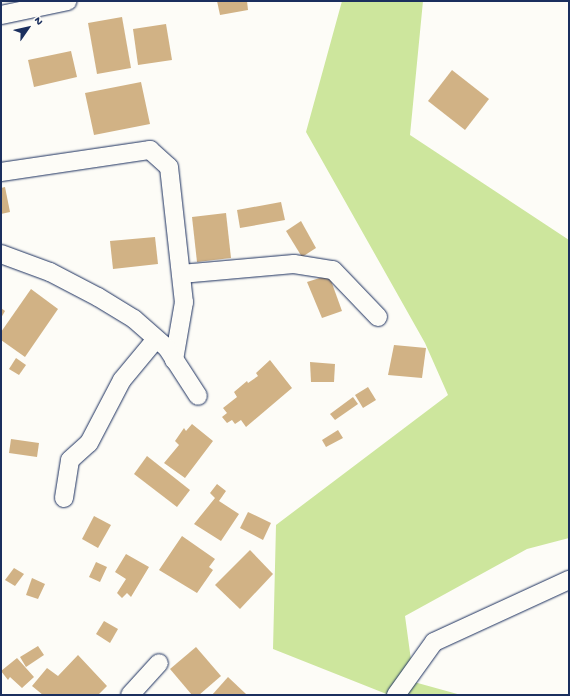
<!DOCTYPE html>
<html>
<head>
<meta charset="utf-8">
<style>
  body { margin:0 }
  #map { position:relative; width:570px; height:696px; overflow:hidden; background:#fdfcf7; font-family:"Gochi Hand",sans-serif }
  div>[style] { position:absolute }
  .green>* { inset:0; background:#cde69d }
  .building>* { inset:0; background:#d1b285 }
  .roads { filter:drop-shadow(0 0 1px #1b2f5e) drop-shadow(0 0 1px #1b2f5e) }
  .street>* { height:18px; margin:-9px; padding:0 9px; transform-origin:9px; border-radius:9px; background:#fdfcf7 }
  span { translate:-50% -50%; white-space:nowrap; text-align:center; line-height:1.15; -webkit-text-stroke:4px #fdfcf7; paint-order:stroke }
  .frame { position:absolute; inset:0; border:2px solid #1b2f5e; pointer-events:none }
  .north { position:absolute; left:8px; top:8px; width:40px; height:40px; -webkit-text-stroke:3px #fdfcf7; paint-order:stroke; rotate:56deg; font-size:11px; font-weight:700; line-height:16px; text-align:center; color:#1b2f5e }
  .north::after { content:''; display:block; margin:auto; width:14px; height:18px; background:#1b2f5e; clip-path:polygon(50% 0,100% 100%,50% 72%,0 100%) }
</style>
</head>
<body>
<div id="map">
  <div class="green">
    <i style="clip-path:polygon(342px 1px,423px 1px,410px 135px,569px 240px,569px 538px,527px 549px,405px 616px,414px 682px,461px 695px,389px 695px,273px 649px,276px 525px,448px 395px,425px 343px,306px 132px)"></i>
  </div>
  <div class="building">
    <i style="clip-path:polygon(217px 1px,247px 1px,248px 10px,220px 15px)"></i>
    <i style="clip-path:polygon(122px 17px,131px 68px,97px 74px,88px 23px)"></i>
    <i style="clip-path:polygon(166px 24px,172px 60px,138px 65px,133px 29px)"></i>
    <i style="clip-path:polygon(71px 51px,77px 77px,34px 87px,28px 60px)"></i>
    <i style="clip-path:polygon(452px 70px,489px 99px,465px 130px,428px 101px)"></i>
    <i style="clip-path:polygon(141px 82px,150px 124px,94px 135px,85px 93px)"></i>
    <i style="clip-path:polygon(5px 187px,10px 212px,1px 214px,1px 188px)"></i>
    <i style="clip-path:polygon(281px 202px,285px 220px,240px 228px,237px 210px)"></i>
    <i style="clip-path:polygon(226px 213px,231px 258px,197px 262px,192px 217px)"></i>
    <i style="clip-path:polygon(301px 221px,316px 248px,302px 257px,286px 231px)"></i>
    <i style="clip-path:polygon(155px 237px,158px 264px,113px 269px,110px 241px)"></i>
    <i style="clip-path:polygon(329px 275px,342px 311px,322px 318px,307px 282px)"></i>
    <i style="clip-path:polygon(31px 289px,58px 309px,25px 357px,1px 340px,1px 332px)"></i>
    <i style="clip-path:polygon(1px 308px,5px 311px,1px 318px)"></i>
    <i style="clip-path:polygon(394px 345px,426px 348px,422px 378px,388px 375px)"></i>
    <i style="clip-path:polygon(16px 358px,26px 365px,19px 375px,9px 369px)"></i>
    <i style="clip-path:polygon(270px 360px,292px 388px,246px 427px,241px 420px,235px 424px,232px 420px,227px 423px,222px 417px,227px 413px,223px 408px,237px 397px,234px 392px,247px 381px,248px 383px,258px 376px,256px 373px)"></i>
    <i style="clip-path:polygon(310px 362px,335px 364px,334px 382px,311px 382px)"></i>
    <i style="clip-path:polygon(368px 387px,376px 400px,363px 408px,355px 395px)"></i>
    <i style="clip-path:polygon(353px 397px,358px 404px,335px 420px,330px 414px)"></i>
    <i style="clip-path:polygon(192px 424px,213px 441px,185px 478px,164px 463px,179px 445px,175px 441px,184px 428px,186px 431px)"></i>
    <i style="clip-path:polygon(338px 430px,343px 438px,326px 447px,322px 440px)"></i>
    <i style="clip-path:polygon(11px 439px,39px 443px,37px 457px,9px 453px)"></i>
    <i style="clip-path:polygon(147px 456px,190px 490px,177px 507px,134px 474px)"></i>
    <i style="clip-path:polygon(217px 484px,226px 491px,219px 501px,239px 514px,221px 541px,194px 524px,215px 498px,210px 493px)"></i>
    <i style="clip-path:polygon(248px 512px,271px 523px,263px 540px,240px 528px)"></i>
    <i style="clip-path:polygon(94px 516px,111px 525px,98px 548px,82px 539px)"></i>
    <i style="clip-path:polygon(182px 536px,215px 559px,209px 567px,213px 570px,197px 593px,159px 570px)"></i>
    <i style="clip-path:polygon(250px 550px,273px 574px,240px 609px,215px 585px)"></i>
    <i style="clip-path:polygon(126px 554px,149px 567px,131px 597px,127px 593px,122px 598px,117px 593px,126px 579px,115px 572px)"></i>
    <i style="clip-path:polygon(96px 562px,107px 567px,100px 582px,89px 577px)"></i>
    <i style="clip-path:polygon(14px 568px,24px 574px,15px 586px,5px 580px)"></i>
    <i style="clip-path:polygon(32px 578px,45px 584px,38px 599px,26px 595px)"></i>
    <i style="clip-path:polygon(104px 621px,118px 629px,110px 643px,96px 634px)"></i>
    <i style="clip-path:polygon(38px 646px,44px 655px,26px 667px,20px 657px)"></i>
    <i style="clip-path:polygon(196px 647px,221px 676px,199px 695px,192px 695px,170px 669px)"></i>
    <i style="clip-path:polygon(78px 655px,107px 686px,98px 695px,43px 695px,32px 686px,47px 668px,58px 676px)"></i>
    <i style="clip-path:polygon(17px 658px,34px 677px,22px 688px,10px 677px,8px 680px,1px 671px)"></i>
    <i style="clip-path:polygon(228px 677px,246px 694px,245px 695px,212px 695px)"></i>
  </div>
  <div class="roads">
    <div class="street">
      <i style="left:1px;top:15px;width:68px;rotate:-11.8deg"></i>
      <i style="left:1px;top:172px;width:151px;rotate:-8.4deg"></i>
      <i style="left:150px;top:150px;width:25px;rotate:42deg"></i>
      <i style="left:169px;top:167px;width:136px;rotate:83.7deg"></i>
      <i style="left:184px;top:302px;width:59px;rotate:99.8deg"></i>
      <i style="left:1px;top:254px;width:52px;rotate:20.2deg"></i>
      <i style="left:50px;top:272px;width:54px;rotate:27.5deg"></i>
      <i style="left:98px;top:297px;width:42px;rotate:31.4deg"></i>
      <i style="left:134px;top:319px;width:44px;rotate:41.3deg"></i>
      <i style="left:167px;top:348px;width:57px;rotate:57.1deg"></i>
      <i style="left:181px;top:274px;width:113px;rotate:-5.1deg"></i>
      <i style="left:294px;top:264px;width:39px;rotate:9deg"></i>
      <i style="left:333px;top:270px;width:65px;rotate:46.2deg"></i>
      <i style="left:64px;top:498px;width:38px;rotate:-81deg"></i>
      <i style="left:70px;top:460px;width:25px;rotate:-42deg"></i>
      <i style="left:89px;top:443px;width:71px;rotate:-62.4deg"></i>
      <i style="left:122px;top:380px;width:53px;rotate:-50.3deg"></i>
      <i style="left:130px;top:695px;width:43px;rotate:-47.8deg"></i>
      <i style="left:396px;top:695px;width:65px;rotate:-54.4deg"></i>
      <i style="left:434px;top:642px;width:149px;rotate:-24.7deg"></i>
    </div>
  </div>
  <div class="frame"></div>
  <div class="north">N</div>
</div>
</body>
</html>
